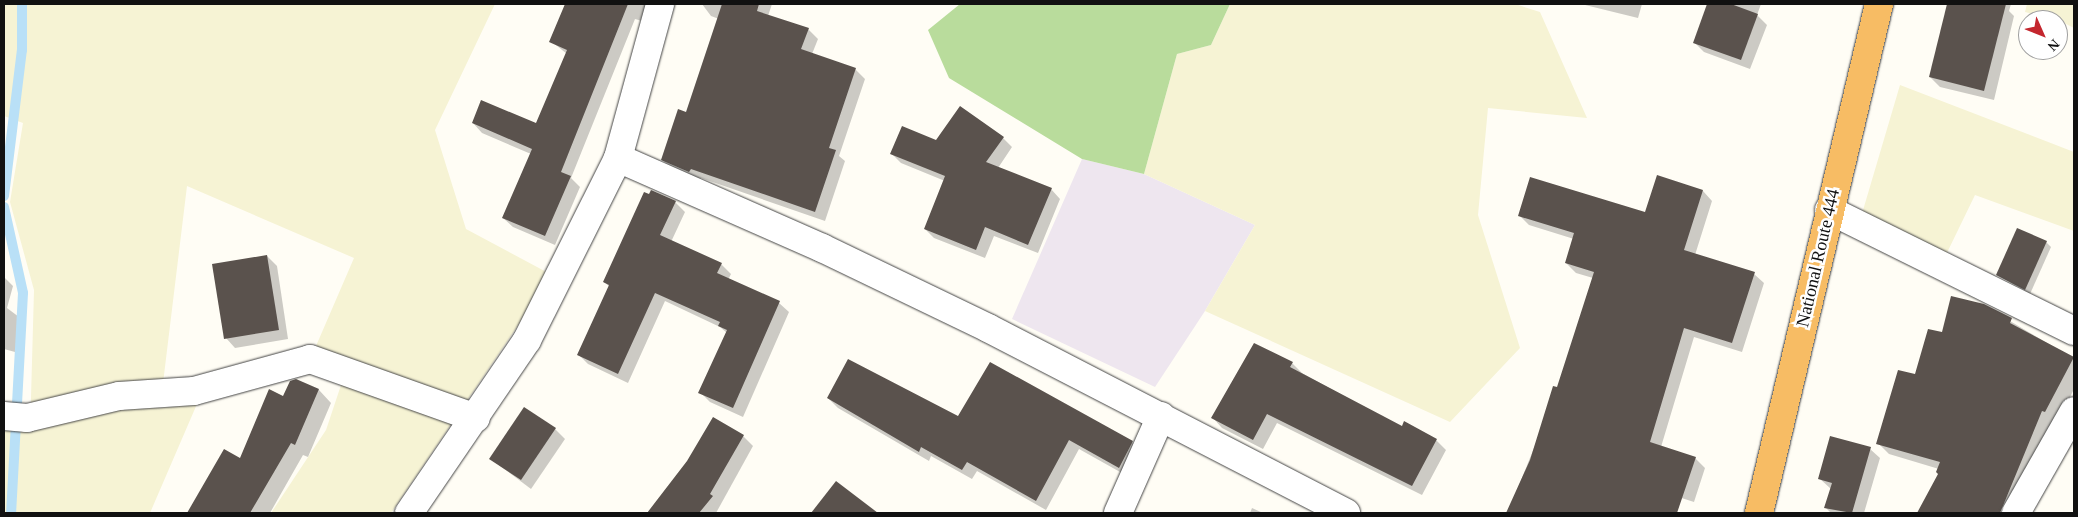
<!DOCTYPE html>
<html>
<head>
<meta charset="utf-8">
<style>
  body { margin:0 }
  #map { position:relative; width:2078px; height:517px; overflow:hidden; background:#fffdf5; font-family:Georgia,serif }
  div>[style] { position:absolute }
  .industrial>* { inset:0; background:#eee6ef }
  .farmland>* { inset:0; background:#f6f3d4 }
  .forest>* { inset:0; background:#b9dc9c }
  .shadow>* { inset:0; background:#0003 }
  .stream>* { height:10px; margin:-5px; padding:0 5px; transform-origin:5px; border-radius:5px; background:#b9e0f7 }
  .building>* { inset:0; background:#5a524d }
  .roads { filter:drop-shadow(0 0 1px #444) drop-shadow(0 0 1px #444) }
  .minor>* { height:28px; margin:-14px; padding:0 14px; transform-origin:14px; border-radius:14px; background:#fff }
  .trunk>* { height:28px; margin:-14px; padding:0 14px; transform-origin:14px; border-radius:14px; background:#f7bc64 }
  span { translate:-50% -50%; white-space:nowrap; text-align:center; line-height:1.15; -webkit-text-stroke:5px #fff; paint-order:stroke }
  .street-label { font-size:18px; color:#111 }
  .frame { position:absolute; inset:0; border:5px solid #111; pointer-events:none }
  .north { position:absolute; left:2018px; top:10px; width:50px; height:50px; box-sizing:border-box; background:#fff; border:1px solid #a0a0a0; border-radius:50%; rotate:134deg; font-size:14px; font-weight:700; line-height:20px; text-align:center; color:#111 }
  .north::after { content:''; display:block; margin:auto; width:18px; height:22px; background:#c4262e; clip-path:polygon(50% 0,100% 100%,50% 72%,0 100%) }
</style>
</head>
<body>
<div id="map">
  <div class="industrial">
    <i style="clip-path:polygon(1082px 159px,1144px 174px,1255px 225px,1205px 311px,1155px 387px,1012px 319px)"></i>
  </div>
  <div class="farmland">
    <i style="clip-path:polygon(4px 4px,495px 4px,435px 130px,466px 229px,552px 275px,391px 513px,271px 513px,326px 430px,349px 361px,316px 346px,354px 258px,187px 186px,160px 408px,197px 404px,150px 513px,4px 513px,4px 421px,30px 433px,34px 290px,10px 202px,23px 123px,4px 116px)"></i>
    <i style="clip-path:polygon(1230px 4px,1515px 4px,1540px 12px,1587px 118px,1488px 108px,1478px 215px,1520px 348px,1450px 422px,1205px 311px,1255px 225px,1144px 174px,1177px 54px,1211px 45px)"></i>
    <i style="clip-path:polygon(2027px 4px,2074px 4px,2074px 28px,2058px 20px,2025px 12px)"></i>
    <i style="clip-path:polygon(1900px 85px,2074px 152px,2074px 231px,1975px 195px,1943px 261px,1861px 217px)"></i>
  </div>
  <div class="forest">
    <i style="clip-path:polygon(960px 4px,1230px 4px,1211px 45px,1177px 54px,1144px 174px,1082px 159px,949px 78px,928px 30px)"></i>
  </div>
  <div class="shadow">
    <i style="clip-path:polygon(566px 4px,648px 4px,642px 21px,635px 19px,571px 178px,580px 187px,555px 245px,513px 227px,503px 218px,531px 154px,482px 133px,473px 123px,536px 124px,567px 54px,551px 41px)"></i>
    <i style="clip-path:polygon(702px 4px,772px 4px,768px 16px,808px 29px,818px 39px,812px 54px,855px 69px,865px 79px,839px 156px,845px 161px,825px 221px,701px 178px,699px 181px,672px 169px,662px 160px,687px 114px,719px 19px,711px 16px)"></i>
    <i style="clip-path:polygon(1581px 4px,1642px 4px,1638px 18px)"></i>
    <i style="clip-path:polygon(1709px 4px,1761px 4px,1757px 15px,1767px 25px,1750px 69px,1704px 52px,1694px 42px)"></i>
    <i style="clip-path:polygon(1948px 4px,2011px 4px,2009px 11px,2014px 16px,1994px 100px,1940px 87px,1930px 77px)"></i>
    <i style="clip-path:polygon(1003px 138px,1012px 147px,998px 168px,1051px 189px,1060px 199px,1038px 253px,994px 236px,985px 258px,934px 238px,925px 229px,945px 181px,901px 163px,892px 154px,936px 141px)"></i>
    <i style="clip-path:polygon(1658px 177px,1703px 191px,1712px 201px,1695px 255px,1754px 274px,1764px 283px,1742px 352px,1694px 337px,1661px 447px,1695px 458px,1705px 468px,1694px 502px,1666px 493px,1657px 513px,1513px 513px,1509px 510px,1558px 388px,1593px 278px,1576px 273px,1566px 263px,1574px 239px,1529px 225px,1519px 215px,1646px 214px)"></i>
    <i style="clip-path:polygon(675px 202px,685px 212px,671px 242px,721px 264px,731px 274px,728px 280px,779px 303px,789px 312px,743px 417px,710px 402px,700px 392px,727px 333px,720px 327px,665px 301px,628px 383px,588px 364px,578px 354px,610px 287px,604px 282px)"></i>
    <i style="clip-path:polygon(2046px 242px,2051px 247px,2030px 294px,1998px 275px)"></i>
    <i style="clip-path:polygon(267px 256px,277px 266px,288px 339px,235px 348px,226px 338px)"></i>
    <i style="clip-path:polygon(4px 277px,13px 286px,7px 308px,23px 320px,15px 352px,4px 349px)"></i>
    <i style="clip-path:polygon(1983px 305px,2074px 359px,2074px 389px,2013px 512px,2000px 506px,1996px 513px,1919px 513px,1939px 474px,1939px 469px,1889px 454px,1878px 443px,1943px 333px)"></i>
    <i style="clip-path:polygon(1292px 363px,1302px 373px,1402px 428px,1436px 440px,1446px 450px,1422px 495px,1277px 423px,1263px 449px,1222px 428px,1213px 418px)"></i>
    <i style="clip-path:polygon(296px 380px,319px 390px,331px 403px,308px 457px,303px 455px,270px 513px,188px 513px,225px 450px,241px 460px)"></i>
    <i style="clip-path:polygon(828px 398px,1132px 442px,1142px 451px,1129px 477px,1079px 449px,1046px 510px,977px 471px,972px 479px,931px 456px,929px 461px,838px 408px)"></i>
    <i style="clip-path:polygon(555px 429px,565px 439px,531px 489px,491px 459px)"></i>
    <i style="clip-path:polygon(743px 436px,753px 446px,716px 513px,649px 513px,688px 461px)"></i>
    <i style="clip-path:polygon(1870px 449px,1880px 458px,1864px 513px,1831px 513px,1826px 508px,1831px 489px,1819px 478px)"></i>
    <i style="clip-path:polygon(836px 483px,876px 513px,813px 513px)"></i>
    <i style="clip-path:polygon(1252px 508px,1263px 513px,1250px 513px)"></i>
  </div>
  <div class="stream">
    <i style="left:4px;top:196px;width:147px;rotate:-83deg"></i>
    <i style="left:22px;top:50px;width:46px;rotate:-90deg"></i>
    <i style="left:4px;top:207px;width:88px;rotate:77.5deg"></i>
    <i style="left:23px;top:293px;width:220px;rotate:93.1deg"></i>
  </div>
  <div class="building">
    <i style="clip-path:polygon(565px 4px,628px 4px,561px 172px,571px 176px,545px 236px,502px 218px,532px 149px,472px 123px,481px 100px,536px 123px,567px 50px,549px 42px)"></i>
    <i style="clip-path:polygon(722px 4px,759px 4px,757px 11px,809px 28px,801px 49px,856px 68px,829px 148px,836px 150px,815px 212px,691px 169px,689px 172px,661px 160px,678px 109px,686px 112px)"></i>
    <i style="clip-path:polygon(1707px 4px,1731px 4px,1758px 14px,1741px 60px,1693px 43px)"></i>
    <i style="clip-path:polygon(1947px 4px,2006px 4px,1984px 91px,1929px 77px)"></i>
    <i style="clip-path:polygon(960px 106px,1004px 137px,986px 162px,1052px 188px,1028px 245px,985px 227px,976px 250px,924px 229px,945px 176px,890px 154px,902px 126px,936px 140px)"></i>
    <i style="clip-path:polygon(1657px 175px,1703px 190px,1684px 250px,1755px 272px,1732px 343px,1684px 328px,1650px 442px,1696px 457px,1677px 513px,1506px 513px,1530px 460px,1553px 386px,1557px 387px,1594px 272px,1565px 263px,1574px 233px,1518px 216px,1530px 177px,1645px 212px)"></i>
    <i style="clip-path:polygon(651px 190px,676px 201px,660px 235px,722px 263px,717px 273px,780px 301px,733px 408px,698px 393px,727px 330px,718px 326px,720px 322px,655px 293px,618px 374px,577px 355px,609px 285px,603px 282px,644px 192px,649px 194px)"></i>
    <i style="clip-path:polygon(2017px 228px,2047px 241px,2025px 290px,1996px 275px)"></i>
    <i style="clip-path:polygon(267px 255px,279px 330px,224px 339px,212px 264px)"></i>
    <i style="clip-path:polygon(1951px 296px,1984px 304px,2012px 318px,2010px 323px,2074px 357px,2045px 412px,2042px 411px,2000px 513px,1917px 513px,1938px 474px,1936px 472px,1940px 462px,1876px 444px,1898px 370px,1915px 374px,1928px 329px,1942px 332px)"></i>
    <i style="clip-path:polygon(1254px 343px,1293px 362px,1290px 367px,1402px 426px,1404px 421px,1437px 439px,1412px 486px,1267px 414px,1253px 440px,1211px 418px)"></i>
    <i style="clip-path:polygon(848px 359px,958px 416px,990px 362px,1133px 441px,1119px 468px,1069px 440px,1036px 501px,967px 462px,962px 470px,921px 447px,919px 452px,827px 398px)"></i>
    <i style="clip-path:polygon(296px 379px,319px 389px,295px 445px,291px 443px,250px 513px,187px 513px,224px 449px,240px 458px,269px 389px,283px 396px,290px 381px)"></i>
    <i style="clip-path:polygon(524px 407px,556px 428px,521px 480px,489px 459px)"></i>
    <i style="clip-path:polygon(713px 417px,744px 435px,710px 494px,713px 496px,699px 513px,647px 513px,687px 461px)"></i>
    <i style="clip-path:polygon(1830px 436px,1871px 447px,1852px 513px,1824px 508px,1832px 483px,1818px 479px)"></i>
    <i style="clip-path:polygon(836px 481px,878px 513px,811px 513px)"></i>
  </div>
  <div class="roads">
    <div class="minor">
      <i style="left:618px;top:158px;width:223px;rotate:23.8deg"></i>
      <i style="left:822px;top:248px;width:184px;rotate:25.7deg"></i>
      <i style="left:988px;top:328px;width:403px;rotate:27.3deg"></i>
      <i style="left:1829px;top:210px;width:273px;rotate:26.3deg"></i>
      <i style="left:4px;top:416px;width:23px;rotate:5deg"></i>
      <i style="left:27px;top:418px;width:95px;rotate:-13.4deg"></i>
      <i style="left:119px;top:396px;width:75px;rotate:-3.8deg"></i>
      <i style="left:194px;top:391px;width:120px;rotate:-15.4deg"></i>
      <i style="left:310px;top:359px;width:176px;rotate:19.6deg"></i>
      <i style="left:409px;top:513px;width:209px;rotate:-55.7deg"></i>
      <i style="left:527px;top:340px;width:203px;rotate:-63.4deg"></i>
      <i style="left:618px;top:158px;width:160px;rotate:-74.7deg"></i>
      <i style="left:1118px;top:513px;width:106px;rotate:-66.1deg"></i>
      <i style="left:2016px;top:513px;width:117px;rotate:-60.4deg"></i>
    </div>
    <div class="trunk">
      <i style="left:1759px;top:513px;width:523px;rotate:-76.73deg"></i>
    </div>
  </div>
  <div class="street-label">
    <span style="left:1818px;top:258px;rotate:-77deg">National Route 444</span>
  </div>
  <div class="frame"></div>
  <div class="north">N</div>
</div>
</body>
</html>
